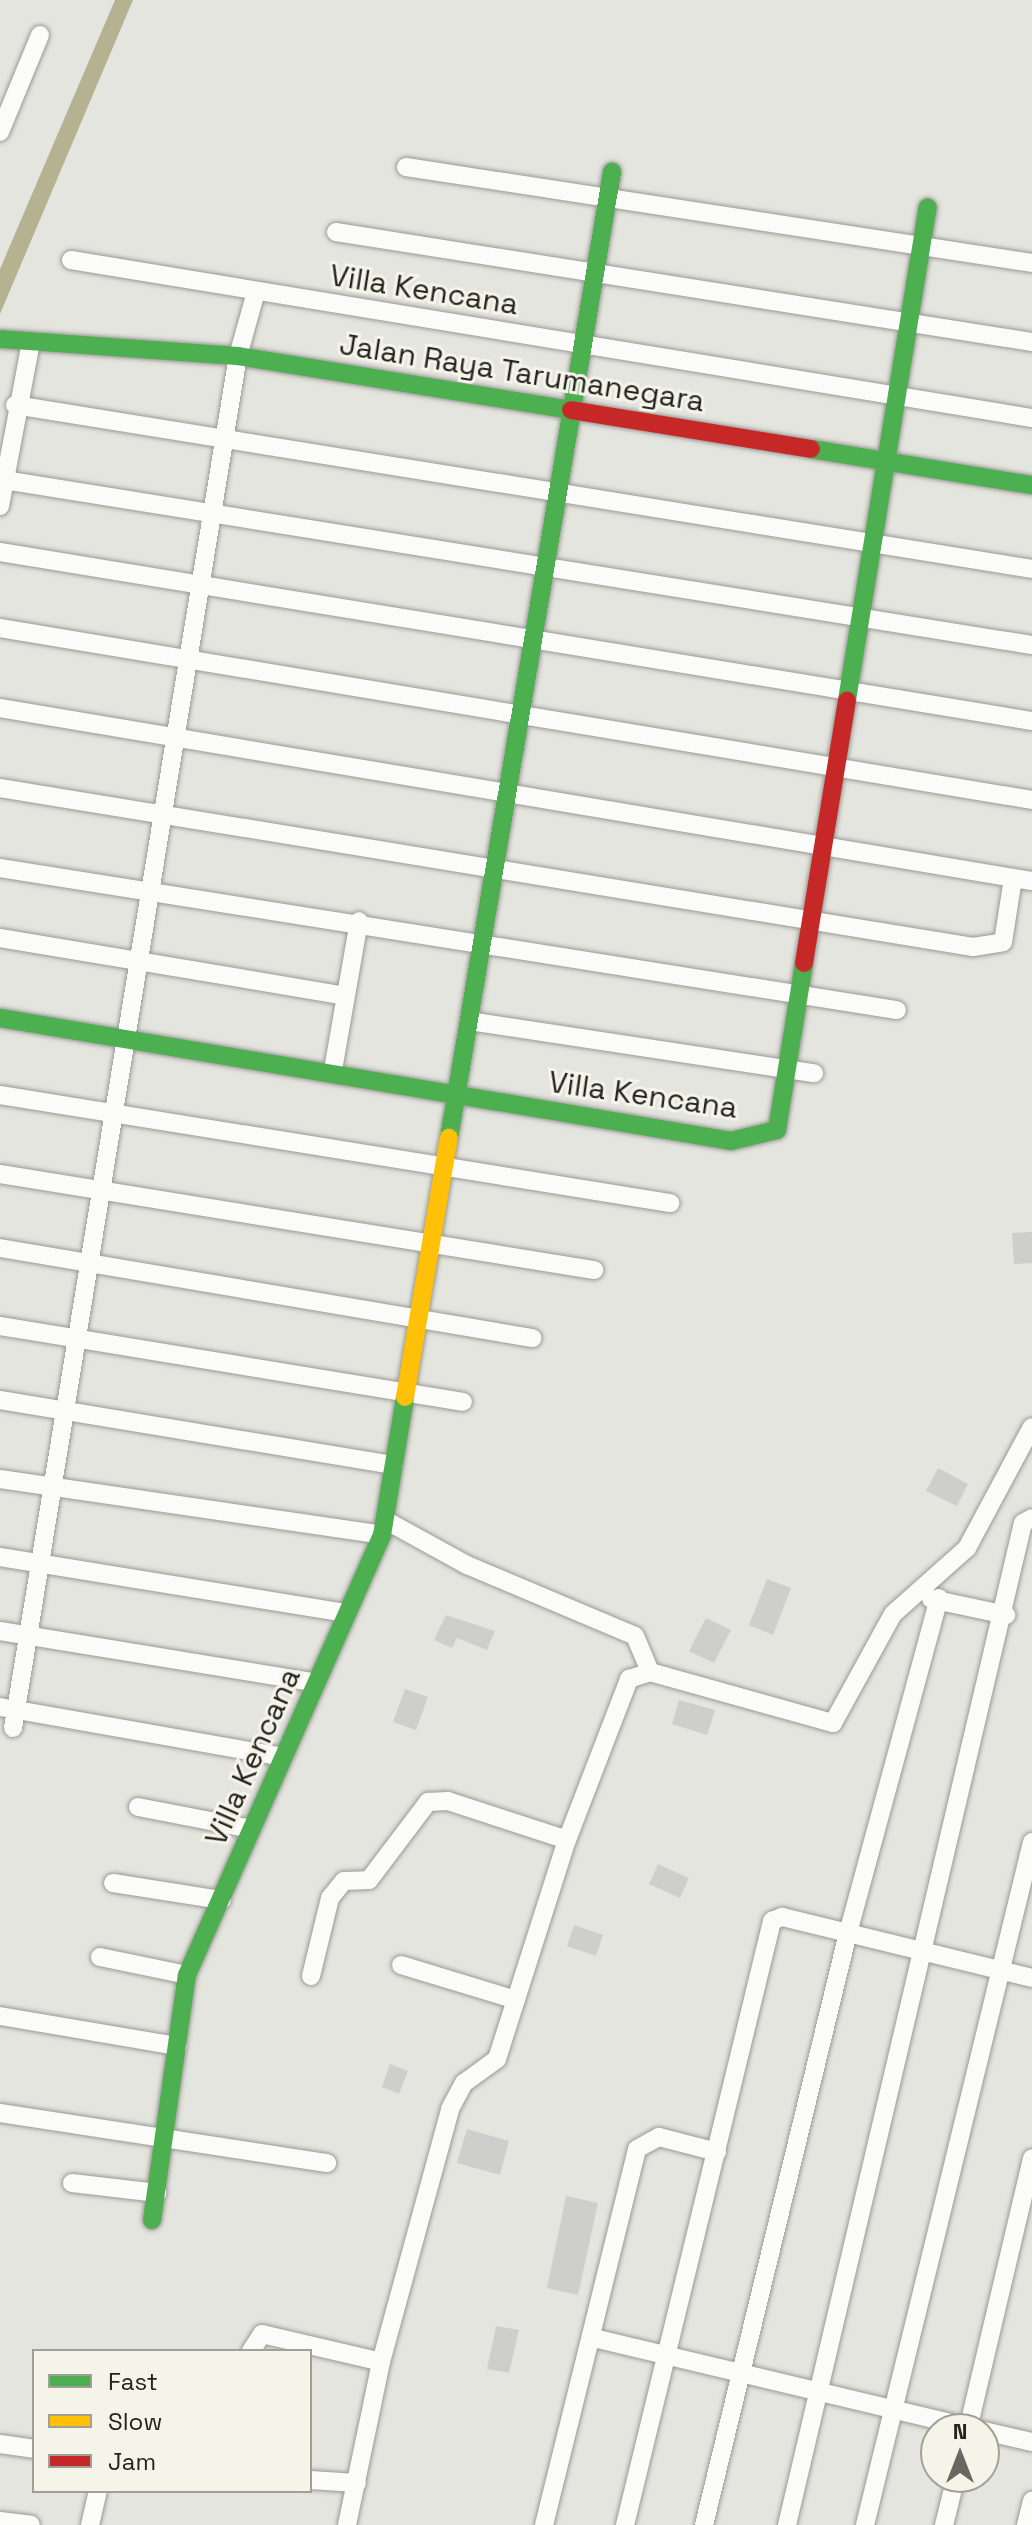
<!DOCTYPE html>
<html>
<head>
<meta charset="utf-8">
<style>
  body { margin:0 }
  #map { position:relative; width:1032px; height:2525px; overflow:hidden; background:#e5e5df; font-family:"Space Grotesk",sans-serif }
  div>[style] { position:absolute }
  .water>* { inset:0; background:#b5b291 }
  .building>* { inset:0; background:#cecfcd }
  .roads { filter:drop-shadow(0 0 2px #9a9995) drop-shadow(0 0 2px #9a9995) }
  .street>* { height:18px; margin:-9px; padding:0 9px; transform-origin:9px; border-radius:9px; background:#fbfbfa }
  .fast>* { height:18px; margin:-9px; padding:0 9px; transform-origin:9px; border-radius:9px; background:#4caf50 }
  .slow>* { height:18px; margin:-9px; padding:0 9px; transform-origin:9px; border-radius:9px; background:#ffc107 }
  .jam>* { height:18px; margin:-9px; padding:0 9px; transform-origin:9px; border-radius:9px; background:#c62828 }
  span { translate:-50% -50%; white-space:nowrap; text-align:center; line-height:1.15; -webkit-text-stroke:6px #f5f4e9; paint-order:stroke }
  .street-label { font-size:30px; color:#24231f }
  .legend { position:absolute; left:32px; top:2349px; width:280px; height:144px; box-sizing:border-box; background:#f5f4e9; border:2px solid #a1a098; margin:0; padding:10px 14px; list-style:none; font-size:24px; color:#24231f }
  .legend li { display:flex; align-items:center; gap:16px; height:40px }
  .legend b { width:40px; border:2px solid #a1a098 }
  .north { position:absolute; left:920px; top:2413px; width:80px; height:80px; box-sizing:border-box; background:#f5f4e9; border:2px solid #a1a098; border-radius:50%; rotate:0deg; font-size:22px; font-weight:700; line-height:32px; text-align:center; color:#24231f }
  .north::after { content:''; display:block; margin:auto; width:28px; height:36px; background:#686762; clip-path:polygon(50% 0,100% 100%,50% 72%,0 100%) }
</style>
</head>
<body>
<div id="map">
  <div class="water">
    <i style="clip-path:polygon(115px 0,133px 0,0 314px,0 269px)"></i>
  </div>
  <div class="building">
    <i style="clip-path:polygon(1032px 1232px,1032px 1263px,1014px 1264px,1012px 1233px)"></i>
    <i style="clip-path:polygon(938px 1468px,968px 1484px,957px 1506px,926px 1491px)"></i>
    <i style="clip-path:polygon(767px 1579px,791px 1588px,773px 1635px,749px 1625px)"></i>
    <i style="clip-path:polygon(446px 1615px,495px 1631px,487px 1650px,457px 1638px,452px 1648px,434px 1640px)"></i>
    <i style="clip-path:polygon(706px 1618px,731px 1630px,714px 1663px,689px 1651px)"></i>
    <i style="clip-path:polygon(405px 1689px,428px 1697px,416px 1730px,393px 1722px)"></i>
    <i style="clip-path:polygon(679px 1700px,715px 1710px,707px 1735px,672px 1724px)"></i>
    <i style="clip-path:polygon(658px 1864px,689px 1878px,680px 1898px,649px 1884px)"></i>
    <i style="clip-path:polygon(574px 1925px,603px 1935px,596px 1956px,567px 1946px)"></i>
    <i style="clip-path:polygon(390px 2064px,408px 2071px,399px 2094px,382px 2087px)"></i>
    <i style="clip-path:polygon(467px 2129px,509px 2141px,500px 2175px,457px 2163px)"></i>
    <i style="clip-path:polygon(566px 2196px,598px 2203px,578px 2295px,547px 2288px)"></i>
    <i style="clip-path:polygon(496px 2326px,519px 2330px,509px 2373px,487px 2369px)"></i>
  </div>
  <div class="roads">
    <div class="street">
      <i style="left:0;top:132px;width:105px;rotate:-67.6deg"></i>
      <i style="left:406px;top:167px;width:633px;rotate:8.72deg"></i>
      <i style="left:336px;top:232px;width:705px;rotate:8.98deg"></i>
      <i style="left:71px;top:260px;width:974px;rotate:9.34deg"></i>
      <i style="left:15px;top:405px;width:1030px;rotate:9.16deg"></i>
      <i style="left:4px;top:480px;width:1041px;rotate:9.12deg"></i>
      <i style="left:0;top:506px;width:167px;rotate:-79.3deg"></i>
      <i style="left:0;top:552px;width:1046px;rotate:9.3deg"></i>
      <i style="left:0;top:628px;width:1046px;rotate:9.46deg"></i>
      <i style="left:0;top:708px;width:1046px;rotate:9.52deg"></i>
      <i style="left:0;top:788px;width:986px;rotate:9.28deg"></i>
      <i style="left:973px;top:947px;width:30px;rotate:-9deg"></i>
      <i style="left:1003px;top:942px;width:65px;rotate:-81.1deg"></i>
      <i style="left:0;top:868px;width:908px;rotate:9deg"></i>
      <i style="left:0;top:938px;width:350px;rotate:9.5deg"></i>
      <i style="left:469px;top:1021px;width:349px;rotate:8.6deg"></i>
      <i style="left:333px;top:1070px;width:151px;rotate:-80.1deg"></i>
      <i style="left:0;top:1095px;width:679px;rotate:9.16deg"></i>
      <i style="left:0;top:1174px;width:602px;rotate:9.18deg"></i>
      <i style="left:0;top:1248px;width:540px;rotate:9.6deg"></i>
      <i style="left:0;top:1326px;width:469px;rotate:9.3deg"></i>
      <i style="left:0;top:1400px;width:399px;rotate:9.4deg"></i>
      <i style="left:0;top:1479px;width:386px;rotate:8.3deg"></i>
      <i style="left:385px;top:1520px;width:94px;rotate:28.8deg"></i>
      <i style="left:467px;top:1565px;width:182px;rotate:22.9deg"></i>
      <i style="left:635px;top:1636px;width:39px;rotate:67deg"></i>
      <i style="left:0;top:1557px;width:351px;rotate:9.2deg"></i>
      <i style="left:931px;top:1599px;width:77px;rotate:12deg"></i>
      <i style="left:0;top:1631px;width:320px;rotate:9.3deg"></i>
      <i style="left:0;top:1707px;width:287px;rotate:10deg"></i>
      <i style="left:13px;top:1728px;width:1390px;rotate:-80.69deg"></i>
      <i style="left:238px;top:356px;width:66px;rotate:-74.3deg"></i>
      <i style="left:138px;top:1807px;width:115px;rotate:11deg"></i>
      <i style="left:113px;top:1883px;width:110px;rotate:8.9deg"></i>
      <i style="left:100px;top:1957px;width:89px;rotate:11.7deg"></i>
      <i style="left:401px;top:1965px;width:120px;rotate:16.9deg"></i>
      <i style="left:311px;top:1976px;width:80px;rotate:-76.3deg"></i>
      <i style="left:330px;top:1898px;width:22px;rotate:-51deg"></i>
      <i style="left:344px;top:1881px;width:25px;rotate:-2deg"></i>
      <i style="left:369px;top:1880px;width:98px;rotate:-52.9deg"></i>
      <i style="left:428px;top:1802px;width:20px;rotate:-3deg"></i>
      <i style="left:448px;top:1801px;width:125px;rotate:18.1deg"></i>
      <i style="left:0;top:2016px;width:180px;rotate:9.6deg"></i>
      <i style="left:0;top:2113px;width:331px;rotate:8.7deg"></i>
      <i style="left:72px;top:2183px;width:86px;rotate:6.7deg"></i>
      <i style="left:594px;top:2338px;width:392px;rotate:13.4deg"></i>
      <i style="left:251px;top:2351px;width:20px;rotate:-57deg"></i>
      <i style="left:262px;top:2334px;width:122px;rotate:13.2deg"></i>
      <i style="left:968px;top:2429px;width:278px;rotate:-76.7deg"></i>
      <i style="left:984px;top:2431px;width:49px;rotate:12.9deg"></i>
      <i style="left:0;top:2444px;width:34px;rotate:8deg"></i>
      <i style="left:310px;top:2480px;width:47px;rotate:3.7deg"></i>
      <i style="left:0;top:2521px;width:31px;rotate:7deg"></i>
      <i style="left:90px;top:2525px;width:35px;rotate:-77deg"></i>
      <i style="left:347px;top:2525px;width:167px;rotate:-78.2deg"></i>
      <i style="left:381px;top:2362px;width:262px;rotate:-74.7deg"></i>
      <i style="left:450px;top:2109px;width:30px;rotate:-62deg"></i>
      <i style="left:464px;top:2083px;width:41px;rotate:-36deg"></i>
      <i style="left:497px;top:2059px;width:230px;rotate:-72.3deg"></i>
      <i style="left:567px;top:1840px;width:173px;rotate:-68.9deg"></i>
      <i style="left:629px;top:1679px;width:22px;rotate:-18deg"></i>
      <i style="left:650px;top:1672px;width:190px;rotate:15.6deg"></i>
      <i style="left:833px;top:1723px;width:124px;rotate:-61.2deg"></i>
      <i style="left:893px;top:1614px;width:99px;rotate:-41.7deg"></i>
      <i style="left:967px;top:1548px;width:137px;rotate:-61.8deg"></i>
      <i style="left:544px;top:2525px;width:387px;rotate:-76.1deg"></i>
      <i style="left:637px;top:2149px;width:25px;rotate:-29deg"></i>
      <i style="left:659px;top:2137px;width:60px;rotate:14.5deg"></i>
      <i style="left:625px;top:2525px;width:622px;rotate:-76.32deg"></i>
      <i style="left:772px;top:1921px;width:11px;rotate:-22deg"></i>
      <i style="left:782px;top:1917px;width:257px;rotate:13.7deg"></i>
      <i style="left:704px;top:2525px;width:609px;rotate:-76.33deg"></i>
      <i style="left:848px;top:1933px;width:347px;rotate:-74.8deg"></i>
      <i style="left:787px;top:2525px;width:1029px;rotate:-76.75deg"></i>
      <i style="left:1023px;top:1523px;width:10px;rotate:-29deg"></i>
      <i style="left:865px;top:2525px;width:703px;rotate:-76.26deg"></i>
      <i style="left:944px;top:2525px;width:49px;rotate:-76deg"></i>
      <i style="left:1026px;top:2525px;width:25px;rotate:-76deg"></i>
    </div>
    <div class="fast">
      <i style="left:0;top:339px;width:239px;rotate:4.1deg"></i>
      <i style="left:238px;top:356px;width:337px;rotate:9.2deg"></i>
      <i style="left:811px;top:449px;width:224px;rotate:9.3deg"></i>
      <i style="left:847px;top:700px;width:499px;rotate:-80.7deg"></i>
      <i style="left:0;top:1018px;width:741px;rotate:9.55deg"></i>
      <i style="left:731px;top:1141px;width:47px;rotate:-13.4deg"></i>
      <i style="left:777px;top:1130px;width:169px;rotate:-80.8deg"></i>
      <i style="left:449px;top:1138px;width:980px;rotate:-80.42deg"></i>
      <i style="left:152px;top:2220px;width:247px;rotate:-81.9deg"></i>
      <i style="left:187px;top:1975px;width:481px;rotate:-66.1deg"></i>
      <i style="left:382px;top:1535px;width:140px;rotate:-80.5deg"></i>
    </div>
    <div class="slow">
      <i style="left:405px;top:1397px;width:263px;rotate:-80.4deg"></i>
    </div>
    <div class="jam">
      <i style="left:571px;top:410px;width:243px;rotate:9.2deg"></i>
      <i style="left:804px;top:963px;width:266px;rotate:-80.7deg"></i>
    </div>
  </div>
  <div class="street-label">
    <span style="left:424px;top:290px;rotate:9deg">Villa Kencana</span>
    <span style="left:522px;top:373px;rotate:9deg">Jalan Raya Tarumanegara</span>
    <span style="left:643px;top:1095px;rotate:8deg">Villa Kencana</span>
    <span style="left:253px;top:1757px;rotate:-66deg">Villa Kencana</span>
  </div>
  <ul class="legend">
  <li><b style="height:10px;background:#4caf50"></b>Fast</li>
  <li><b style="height:10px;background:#ffc107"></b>Slow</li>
  <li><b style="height:10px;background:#c62828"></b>Jam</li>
  </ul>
  <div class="north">N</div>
</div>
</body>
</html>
